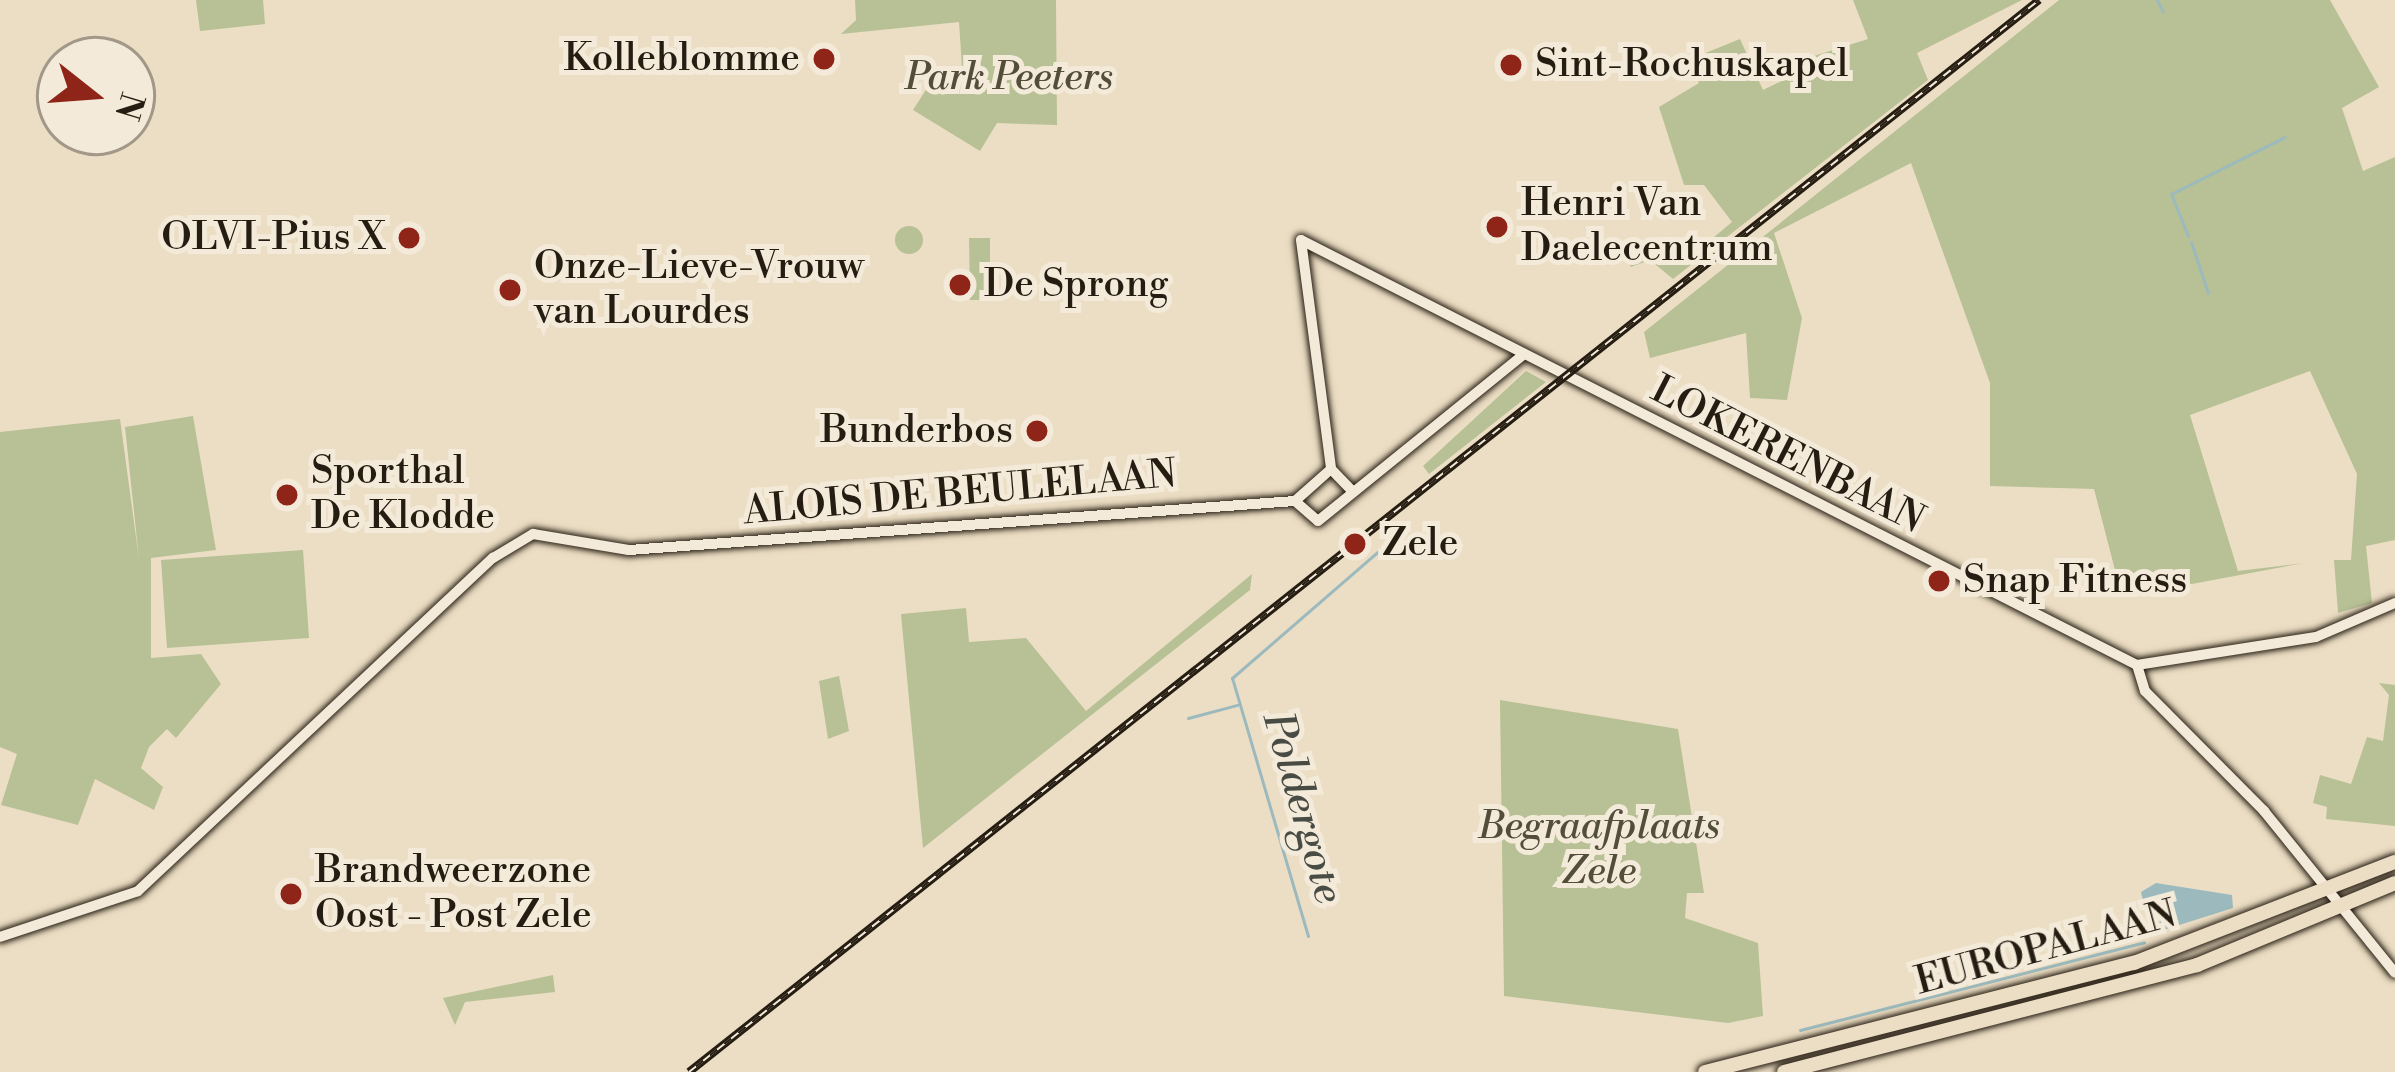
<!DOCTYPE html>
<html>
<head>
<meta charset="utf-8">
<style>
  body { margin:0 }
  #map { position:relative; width:2395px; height:1072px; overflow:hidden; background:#ecdec4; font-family:"Libre Bodoni",serif }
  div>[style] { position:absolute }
  .green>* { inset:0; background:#b7c195 }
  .round { border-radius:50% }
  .water>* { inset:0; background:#9cbabd }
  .stream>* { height:3px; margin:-1.5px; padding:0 1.5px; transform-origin:1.5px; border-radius:1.5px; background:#9cbabd }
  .roads { filter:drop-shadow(0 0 3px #261d12) drop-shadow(0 0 3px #261d12) }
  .secondary>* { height:10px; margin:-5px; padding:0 5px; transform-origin:5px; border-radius:5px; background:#f3ead9 }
  .highway>* { height:14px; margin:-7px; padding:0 7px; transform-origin:7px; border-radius:7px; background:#ecdec4 }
  .rail>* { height:8px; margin-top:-4px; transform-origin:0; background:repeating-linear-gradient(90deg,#f3ead9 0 9px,#261d12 0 18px); box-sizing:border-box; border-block:3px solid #261d12 }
  .dots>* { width:33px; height:33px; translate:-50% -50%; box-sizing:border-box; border:6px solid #f3ead9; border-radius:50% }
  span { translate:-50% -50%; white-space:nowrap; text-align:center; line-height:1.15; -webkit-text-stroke:10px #f3ead9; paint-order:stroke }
  .poi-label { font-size:39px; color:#261d12 }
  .right { translate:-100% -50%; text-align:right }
  .left { translate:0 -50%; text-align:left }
  .park-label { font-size:39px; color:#524e39; font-style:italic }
  .street-label { font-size:39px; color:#261d12 }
  .water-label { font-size:42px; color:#494c45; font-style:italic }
  .north { position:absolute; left:36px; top:36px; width:120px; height:120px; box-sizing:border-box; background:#f3ead9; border:3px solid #a19889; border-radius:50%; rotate:107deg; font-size:33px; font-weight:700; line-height:48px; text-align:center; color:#261d12 }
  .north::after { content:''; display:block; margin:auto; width:42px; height:54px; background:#8f2418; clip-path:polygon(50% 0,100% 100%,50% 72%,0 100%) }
</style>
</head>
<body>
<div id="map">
  <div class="green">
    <i style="clip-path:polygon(196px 0,263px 0,265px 24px,200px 31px)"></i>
    <i style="clip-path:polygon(855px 0,1056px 0,1057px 125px,997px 123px,980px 151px,913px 110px,929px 85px,963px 83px,959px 22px,841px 34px,856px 20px)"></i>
    <i style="clip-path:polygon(1853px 0,2022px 0,1917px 53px,1928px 80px,1673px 279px,1650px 260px,1631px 267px,1626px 253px,1673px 237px,1689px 258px,1732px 222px,1704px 185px,1684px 185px,1659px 107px,1699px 83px,1688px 60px,1740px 39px,1763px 90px,1798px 73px,1795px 62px,1868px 39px)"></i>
    <i style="clip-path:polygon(2059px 0,2330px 0,2379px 87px,2342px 108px,2363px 171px,2395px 157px,2395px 540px,2366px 546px,2372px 603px,2338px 613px,2334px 560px,2351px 560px,2357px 474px,2310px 371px,2190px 415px,2238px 571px,2304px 563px,2122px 597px,2094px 489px,1990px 486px,1990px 383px,1911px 163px,1774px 233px,1802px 318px,1787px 400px,1750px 398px,1746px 333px,1650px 358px,1644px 332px)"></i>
    <i class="round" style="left:895px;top:226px;width:28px;height:28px"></i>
    <i style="clip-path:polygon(990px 238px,990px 300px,970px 300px,969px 238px)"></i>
    <i style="clip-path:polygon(1526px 371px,1546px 382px,1429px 474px,1423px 466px)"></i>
    <i style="clip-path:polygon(193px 416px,216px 550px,151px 558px,151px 658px,201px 654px,221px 684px,176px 738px,167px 729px,149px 747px,141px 768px,163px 787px,154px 810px,95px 779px,78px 825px,1px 805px,17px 754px,0 747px,0 432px,120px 419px,139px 559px,125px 427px)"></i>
    <i style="clip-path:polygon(303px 550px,309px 638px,167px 648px,161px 560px)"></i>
    <i style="clip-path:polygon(1252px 574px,1250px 590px,923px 848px,901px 614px,966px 608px,969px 642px,1026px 638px,1086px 711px)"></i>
    <i style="clip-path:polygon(839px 676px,849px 731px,828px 739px,819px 681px)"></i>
    <i style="clip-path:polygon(2379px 683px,2395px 685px,2395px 826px,2326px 819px,2327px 807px,2313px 803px,2320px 775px,2351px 784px,2367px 737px,2383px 741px,2389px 695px)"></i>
    <i style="clip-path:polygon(1500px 700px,1678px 729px,1704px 893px,1687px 893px,1685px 918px,1758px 943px,1763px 1016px,1728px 1023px,1504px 996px)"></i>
    <i style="clip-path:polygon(553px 975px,555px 992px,465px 1002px,455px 1025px,443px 998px)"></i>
  </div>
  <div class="water">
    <i style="clip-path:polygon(2156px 883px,2232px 895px,2233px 908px,2151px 934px,2141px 892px)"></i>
  </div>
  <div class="stream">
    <i style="left:2157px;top:0;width:13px;rotate:63deg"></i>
    <i style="left:2188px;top:236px;width:45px;rotate:-112deg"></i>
    <i style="left:2171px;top:194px;width:127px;rotate:-26.6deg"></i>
    <i style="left:2191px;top:242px;width:54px;rotate:71.6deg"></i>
    <i style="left:1188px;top:718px;width:51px;rotate:-14.9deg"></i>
    <i style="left:1308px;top:936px;width:269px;rotate:-106.4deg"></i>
    <i style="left:1232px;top:678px;width:196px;rotate:-40.9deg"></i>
    <i style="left:1800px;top:1030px;width:355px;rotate:-14.3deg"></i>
  </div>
  <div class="roads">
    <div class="secondary">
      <i style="left:1301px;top:240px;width:938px;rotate:26.95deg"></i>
      <i style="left:2137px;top:665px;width:181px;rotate:-8.9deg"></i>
      <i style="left:2316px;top:637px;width:86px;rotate:-23.3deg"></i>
      <i style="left:1301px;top:240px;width:231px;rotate:82.5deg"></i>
      <i style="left:1331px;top:469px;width:32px;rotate:46deg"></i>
      <i style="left:1295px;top:501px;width:30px;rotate:41deg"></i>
      <i style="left:1318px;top:521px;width:262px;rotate:-39deg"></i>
      <i style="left:1295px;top:501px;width:48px;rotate:-41.6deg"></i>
      <i style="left:2137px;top:665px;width:27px;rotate:73deg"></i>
      <i style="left:2145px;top:691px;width:169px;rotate:45.2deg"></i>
      <i style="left:2264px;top:811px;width:208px;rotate:51deg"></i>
      <i style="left:0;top:937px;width:145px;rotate:-18.4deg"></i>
      <i style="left:138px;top:891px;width:487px;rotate:-43.2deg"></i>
      <i style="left:493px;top:558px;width:47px;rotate:-31deg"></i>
      <i style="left:533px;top:534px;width:97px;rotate:9.5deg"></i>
      <i style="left:629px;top:550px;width:668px;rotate:-4.21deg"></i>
    </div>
    <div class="highway">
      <i style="left:1705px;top:1072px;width:443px;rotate:-14.3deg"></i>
      <i style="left:2134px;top:963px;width:280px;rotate:-21.2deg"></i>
      <i style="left:1784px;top:1072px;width:427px;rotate:-14.5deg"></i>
      <i style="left:2197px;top:965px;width:214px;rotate:-22.5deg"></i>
    </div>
  </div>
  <div class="rail">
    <i style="left:689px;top:1072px;width:1724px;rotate:-38.45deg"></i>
  </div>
  <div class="dots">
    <i style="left:824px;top:59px;background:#8f2418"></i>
    <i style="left:1511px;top:65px;background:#8f2418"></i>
    <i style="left:1497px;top:227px;background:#8f2418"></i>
    <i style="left:409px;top:238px;background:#8f2418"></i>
    <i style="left:960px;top:285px;background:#8f2418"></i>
    <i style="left:510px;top:290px;background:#8f2418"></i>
    <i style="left:1037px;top:431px;background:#8f2418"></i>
    <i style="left:287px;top:495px;background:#8f2418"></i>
    <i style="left:1355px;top:544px;background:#8f2418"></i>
    <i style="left:1939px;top:581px;background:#8f2418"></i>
    <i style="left:291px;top:894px;background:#8f2418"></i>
  </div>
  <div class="poi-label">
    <span class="right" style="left:800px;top:59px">Kolleblomme</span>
    <span class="left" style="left:1535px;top:65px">Sint-Rochuskapel</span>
    <span class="left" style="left:1521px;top:227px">Henri Van<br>Daelecentrum</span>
    <span class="right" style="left:385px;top:238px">OLVI-Pius X</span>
    <span class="left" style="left:534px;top:290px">Onze-Lieve-Vrouw<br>van Lourdes</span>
    <span class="left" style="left:984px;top:285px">De Sprong</span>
    <span class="right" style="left:1013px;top:431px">Bunderbos</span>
    <span class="left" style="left:311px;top:495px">Sporthal<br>De Klodde</span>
    <span class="left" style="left:1382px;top:544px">Zele</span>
    <span class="left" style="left:1963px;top:581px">Snap Fitness</span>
    <span class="left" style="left:315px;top:894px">Brandweerzone<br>Oost - Post Zele</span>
  </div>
  <div class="park-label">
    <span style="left:1009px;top:78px">Park Peeters</span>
    <span style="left:1599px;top:850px">Begraafplaats<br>Zele</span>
  </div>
  <div class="street-label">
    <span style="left:1787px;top:456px;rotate:27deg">LOKERENBAAN</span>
    <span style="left:960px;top:494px;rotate:-5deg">ALOIS DE BEULELAAN</span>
    <span style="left:2046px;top:949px;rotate:-15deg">EUROPALAAN</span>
  </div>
  <div class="water-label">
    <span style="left:1302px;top:808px;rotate:74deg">Poldergote</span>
  </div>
  <div class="north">N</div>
</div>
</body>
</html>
